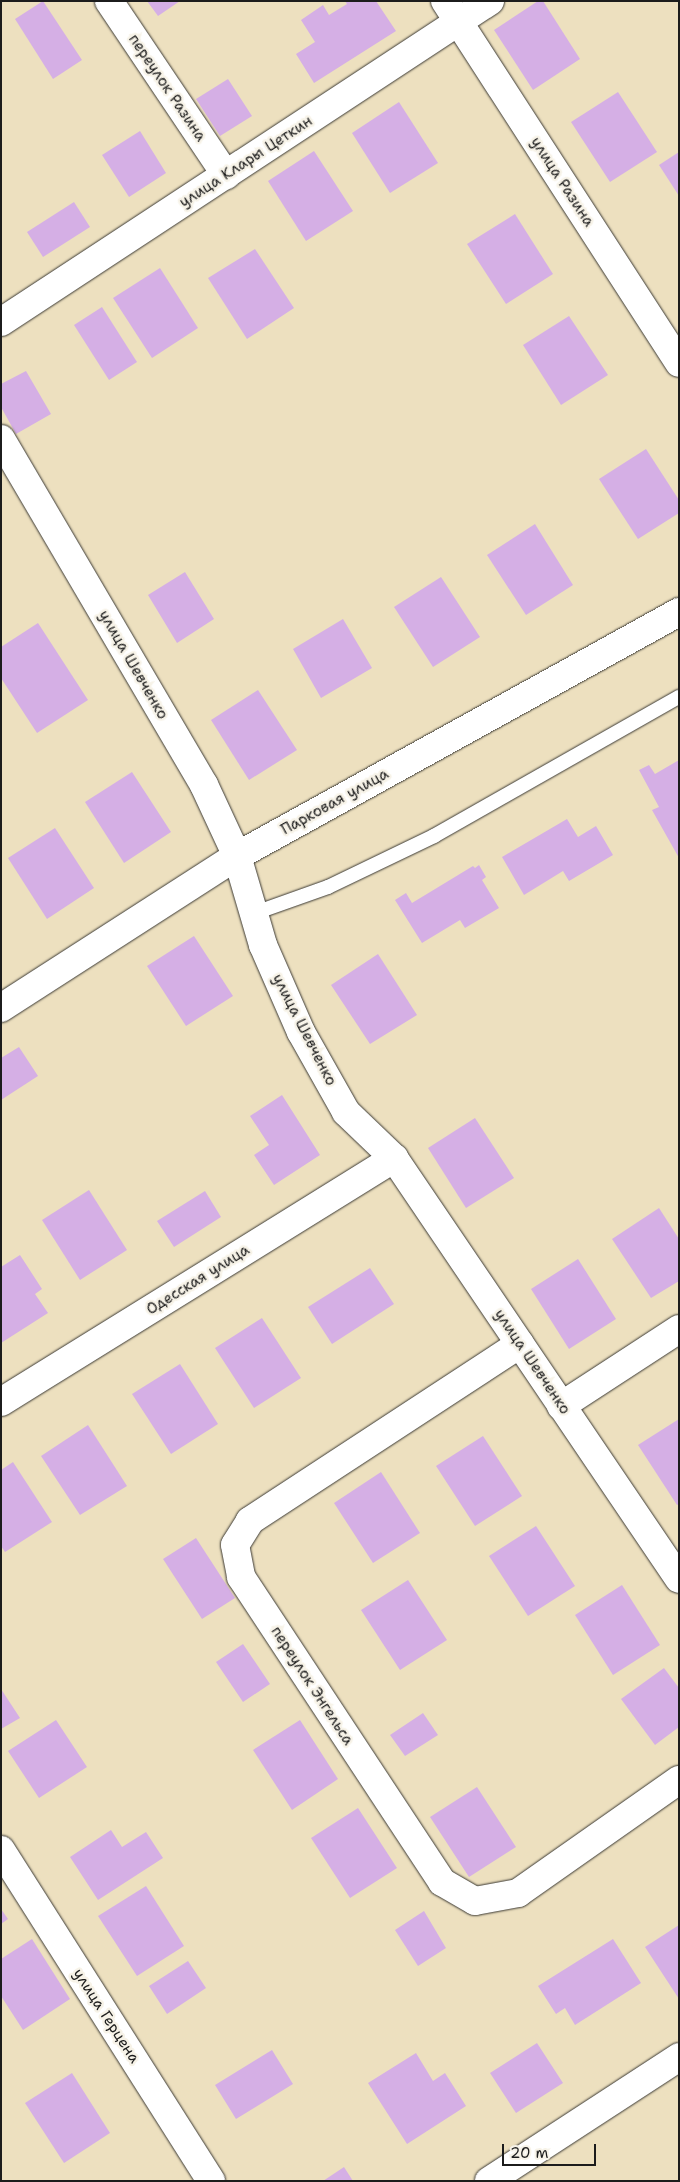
<!DOCTYPE html>
<html>
<head>
<meta charset="utf-8">
<style>
  body { margin:0 }
  #map { position:relative; width:680px; height:2182px; overflow:hidden; background:#ede0bf; font-family:"Shantell Sans",sans-serif }
  div>[style] { position:absolute }
  .building>* { inset:0; background:#d5afe5 }
  .roads { filter:drop-shadow(0 0 1px #3b3934) drop-shadow(0 0 1px #3b3934) }
  .lane>* { height:14px; margin:-7px; padding:0 7px; transform-origin:7px; border-radius:7px; background:#fff }
  .street>* { height:28px; margin:-14px; padding:0 14px; transform-origin:14px; border-radius:14px; background:#fff }
  span { translate:-50% -50%; white-space:nowrap; text-align:center; line-height:1.15; -webkit-text-stroke:5px #f7f3e8; paint-order:stroke }
  .street-label { font-size:15px; color:#1c1c1c }
  .frame { position:absolute; inset:0; border:2px solid #1c1c1c; pointer-events:none }
  .scale { position:absolute; left:502px; top:2144px; width:94px; height:22px; box-sizing:border-box; border:2px solid #1c1c1c; border-top:0; padding-left:6px; font-size:15px; line-height:18px; white-space:nowrap; color:#1c1c1c; -webkit-text-stroke:4px #f7f3e8; paint-order:stroke }
</style>
</head>
<body>
<div id="map">
  <div class="building">
    <i style="clip-path:polygon(43px 1px,82px 60px,53px 79px,15px 19px)"></i>
    <i style="clip-path:polygon(147px 1px,180px 1px,158px 16px)"></i>
    <i style="clip-path:polygon(345px 1px,376px 1px,396px 31px,314px 83px,296px 54px,315px 42px,301px 20px,323px 5px,329px 15px,347px 4px)"></i>
    <i style="clip-path:polygon(538px 1px,543px 1px,580px 59px,533px 90px,494px 30px)"></i>
    <i style="clip-path:polygon(228px 79px,252px 116px,220px 136px,196px 99px)"></i>
    <i style="clip-path:polygon(618px 92px,657px 152px,610px 182px,571px 122px)"></i>
    <i style="clip-path:polygon(399px 102px,438px 163px,390px 193px,352px 133px)"></i>
    <i style="clip-path:polygon(140px 131px,166px 173px,129px 197px,102px 155px)"></i>
    <i style="clip-path:polygon(314px 151px,353px 211px,306px 241px,268px 181px)"></i>
    <i style="clip-path:polygon(679px 152px,679px 196px,659px 165px)"></i>
    <i style="clip-path:polygon(74px 202px,90px 227px,43px 257px,27px 232px)"></i>
    <i style="clip-path:polygon(515px 214px,553px 274px,506px 304px,467px 244px)"></i>
    <i style="clip-path:polygon(255px 249px,294px 308px,247px 339px,208px 278px)"></i>
    <i style="clip-path:polygon(160px 268px,198px 328px,152px 358px,113px 298px)"></i>
    <i style="clip-path:polygon(102px 307px,137px 362px,109px 380px,74px 325px)"></i>
    <i style="clip-path:polygon(569px 316px,608px 375px,561px 405px,523px 345px)"></i>
    <i style="clip-path:polygon(26px 371px,51px 414px,16px 434px,1px 407px,1px 384px)"></i>
    <i style="clip-path:polygon(646px 449px,679px 500px,679px 513px,638px 539px,599px 479px)"></i>
    <i style="clip-path:polygon(535px 524px,573px 585px,526px 615px,487px 555px)"></i>
    <i style="clip-path:polygon(185px 572px,214px 619px,177px 643px,148px 595px)"></i>
    <i style="clip-path:polygon(441px 577px,480px 637px,433px 667px,394px 607px)"></i>
    <i style="clip-path:polygon(343px 619px,372px 668px,321px 698px,293px 649px)"></i>
    <i style="clip-path:polygon(38px 623px,88px 700px,37px 733px,1px 678px,1px 647px)"></i>
    <i style="clip-path:polygon(258px 690px,297px 750px,249px 780px,211px 720px)"></i>
    <i style="clip-path:polygon(679px 760px,679px 858px,652px 810px,659px 807px,639px 770px,649px 765px,655px 774px)"></i>
    <i style="clip-path:polygon(132px 772px,171px 832px,124px 863px,85px 802px)"></i>
    <i style="clip-path:polygon(567px 819px,578px 837px,596px 826px,613px 855px,569px 881px,563px 871px,524px 895px,502px 857px)"></i>
    <i style="clip-path:polygon(55px 828px,94px 888px,47px 919px,8px 858px)"></i>
    <i style="clip-path:polygon(479px 865px,486px 877px,482px 880px,499px 908px,465px 928px,460px 920px,422px 943px,395px 900px,406px 893px,412px 903px,473px 866px,475px 868px)"></i>
    <i style="clip-path:polygon(194px 936px,233px 996px,186px 1026px,147px 966px)"></i>
    <i style="clip-path:polygon(378px 954px,417px 1015px,370px 1044px,331px 985px)"></i>
    <i style="clip-path:polygon(19px 1047px,38px 1076px,1px 1100px,1px 1058px)"></i>
    <i style="clip-path:polygon(282px 1095px,320px 1155px,274px 1185px,254px 1155px,269px 1145px,250px 1116px)"></i>
    <i style="clip-path:polygon(475px 1118px,514px 1178px,466px 1208px,428px 1148px)"></i>
    <i style="clip-path:polygon(89px 1190px,127px 1250px,80px 1280px,42px 1220px)"></i>
    <i style="clip-path:polygon(205px 1191px,221px 1217px,174px 1247px,157px 1221px)"></i>
    <i style="clip-path:polygon(659px 1208px,679px 1239px,679px 1281px,651px 1298px,612px 1239px)"></i>
    <i style="clip-path:polygon(20px 1255px,42px 1289px,35px 1294px,48px 1313px,1px 1343px,1px 1267px)"></i>
    <i style="clip-path:polygon(578px 1259px,616px 1319px,569px 1349px,531px 1289px)"></i>
    <i style="clip-path:polygon(370px 1268px,394px 1304px,332px 1344px,308px 1307px)"></i>
    <i style="clip-path:polygon(262px 1318px,301px 1378px,254px 1408px,215px 1348px)"></i>
    <i style="clip-path:polygon(180px 1364px,218px 1424px,171px 1454px,132px 1394px)"></i>
    <i style="clip-path:polygon(679px 1419px,679px 1504px,677px 1505px,638px 1445px)"></i>
    <i style="clip-path:polygon(88px 1425px,127px 1486px,80px 1515px,41px 1456px)"></i>
    <i style="clip-path:polygon(483px 1436px,522px 1496px,475px 1526px,436px 1466px)"></i>
    <i style="clip-path:polygon(13px 1462px,52px 1522px,5px 1552px,1px 1546px,1px 1470px)"></i>
    <i style="clip-path:polygon(381px 1472px,420px 1533px,373px 1563px,334px 1503px)"></i>
    <i style="clip-path:polygon(536px 1526px,575px 1586px,528px 1616px,489px 1556px)"></i>
    <i style="clip-path:polygon(196px 1538px,235px 1598px,202px 1619px,163px 1559px)"></i>
    <i style="clip-path:polygon(408px 1580px,447px 1640px,400px 1670px,361px 1610px)"></i>
    <i style="clip-path:polygon(622px 1585px,660px 1645px,613px 1675px,575px 1615px)"></i>
    <i style="clip-path:polygon(243px 1644px,270px 1684px,243px 1702px,216px 1662px)"></i>
    <i style="clip-path:polygon(664px 1668px,679px 1688px,679px 1727px,655px 1745px,621px 1699px)"></i>
    <i style="clip-path:polygon(1px 1689px,20px 1718px,1px 1729px)"></i>
    <i style="clip-path:polygon(423px 1713px,438px 1735px,405px 1756px,390px 1735px)"></i>
    <i style="clip-path:polygon(56px 1720px,87px 1767px,39px 1798px,8px 1751px)"></i>
    <i style="clip-path:polygon(300px 1720px,338px 1779px,292px 1810px,253px 1750px)"></i>
    <i style="clip-path:polygon(477px 1787px,516px 1847px,469px 1877px,430px 1817px)"></i>
    <i style="clip-path:polygon(358px 1808px,397px 1868px,350px 1898px,311px 1838px)"></i>
    <i style="clip-path:polygon(111px 1830px,122px 1847px,146px 1832px,163px 1858px,98px 1900px,70px 1857px)"></i>
    <i style="clip-path:polygon(146px 1886px,184px 1946px,137px 1976px,98px 1916px)"></i>
    <i style="clip-path:polygon(1px 1909px,8px 1919px,1px 1924px)"></i>
    <i style="clip-path:polygon(424px 1911px,446px 1948px,418px 1966px,395px 1930px)"></i>
    <i style="clip-path:polygon(679px 1925px,679px 1999px,645px 1947px)"></i>
    <i style="clip-path:polygon(32px 1939px,70px 1999px,23px 2030px,1px 1996px,1px 1959px)"></i>
    <i style="clip-path:polygon(613px 1939px,641px 1983px,575px 2025px,565px 2008px,556px 2014px,538px 1986px)"></i>
    <i style="clip-path:polygon(188px 1961px,206px 1988px,167px 2014px,149px 1986px)"></i>
    <i style="clip-path:polygon(537px 2043px,563px 2083px,516px 2113px,490px 2073px)"></i>
    <i style="clip-path:polygon(272px 2050px,293px 2084px,236px 2119px,215px 2085px)"></i>
    <i style="clip-path:polygon(416px 2053px,433px 2081px,445px 2073px,466px 2106px,407px 2144px,368px 2083px)"></i>
    <i style="clip-path:polygon(72px 2073px,110px 2133px,64px 2163px,25px 2103px)"></i>
    <i style="clip-path:polygon(344px 2167px,353px 2181px,323px 2181px)"></i>
  </div>
  <div class="roads">
    <div class="lane">
      <i style="left:252px;top:914px;width:81px;rotate:-19.6deg"></i>
      <i style="left:328px;top:887px;width:118px;rotate:-25.7deg"></i>
      <i style="left:434px;top:836px;width:282px;rotate:-29.6deg"></i>
    </div>
    <div class="street">
      <i style="left:109px;top:1px;width:210px;rotate:56.1deg"></i>
      <i style="left:445px;top:1px;width:431px;rotate:57.1deg"></i>
      <i style="left:1px;top:322px;width:585px;rotate:-33.28deg"></i>
      <i style="left:1px;top:439px;width:401px;rotate:59.6deg"></i>
      <i style="left:204px;top:785px;width:78px;rotate:65.1deg"></i>
      <i style="left:237px;top:856px;width:93px;rotate:73.7deg"></i>
      <i style="left:263px;top:945px;width:95px;rotate:66.4deg"></i>
      <i style="left:301px;top:1032px;width:92px;rotate:60.6deg"></i>
      <i style="left:346px;top:1112px;width:66px;rotate:43.8deg"></i>
      <i style="left:394px;top:1158px;width:508px;rotate:55.9deg"></i>
      <i style="left:1px;top:1008px;width:281px;rotate:-32.8deg"></i>
      <i style="left:237px;top:856px;width:505px;rotate:-28.9deg"></i>
      <i style="left:520px;top:1344px;width:323px;rotate:146.8deg"></i>
      <i style="left:250px;top:1521px;width:28px;rotate:122deg"></i>
      <i style="left:235px;top:1545px;width:33px;rotate:79deg"></i>
      <i style="left:241px;top:1577px;width:365px;rotate:56.6deg"></i>
      <i style="left:442px;top:1882px;width:38px;rotate:30deg"></i>
      <i style="left:475px;top:1901px;width:44px;rotate:-10.5deg"></i>
      <i style="left:518px;top:1893px;width:197px;rotate:-35.1deg"></i>
      <i style="left:1px;top:1402px;width:463px;rotate:-31.8deg"></i>
      <i style="left:561px;top:1406px;width:141px;rotate:-33.1deg"></i>
      <i style="left:1px;top:1850px;width:392px;rotate:57.6deg"></i>
      <i style="left:489px;top:2181px;width:227px;rotate:-33.1deg"></i>
    </div>
  </div>
  <div class="street-label">
    <span style="left:167px;top:88px;rotate:56deg">переулок Разина</span>
    <span style="left:246px;top:162px;rotate:-33deg">улица Клары Цеткин</span>
    <span style="left:562px;top:182px;rotate:57deg">улица Разина</span>
    <span style="left:133px;top:665px;rotate:60deg">улица Шевченко</span>
    <span style="left:335px;top:802px;rotate:-29deg">Парковая улица</span>
    <span style="left:304px;top:1030px;rotate:63deg">улица Шевченко</span>
    <span style="left:198px;top:1280px;rotate:-32deg">Одесская улица</span>
    <span style="left:532px;top:1362px;rotate:56deg">улица Шевченко</span>
    <span style="left:312px;top:1686px;rotate:57deg">переулок Энгельса</span>
    <span style="left:106px;top:2016px;rotate:57deg">улица Герцена</span>
  </div>
  <div class="frame"></div>
  <div class="scale">20 m</div>
</div>
</body>
</html>
